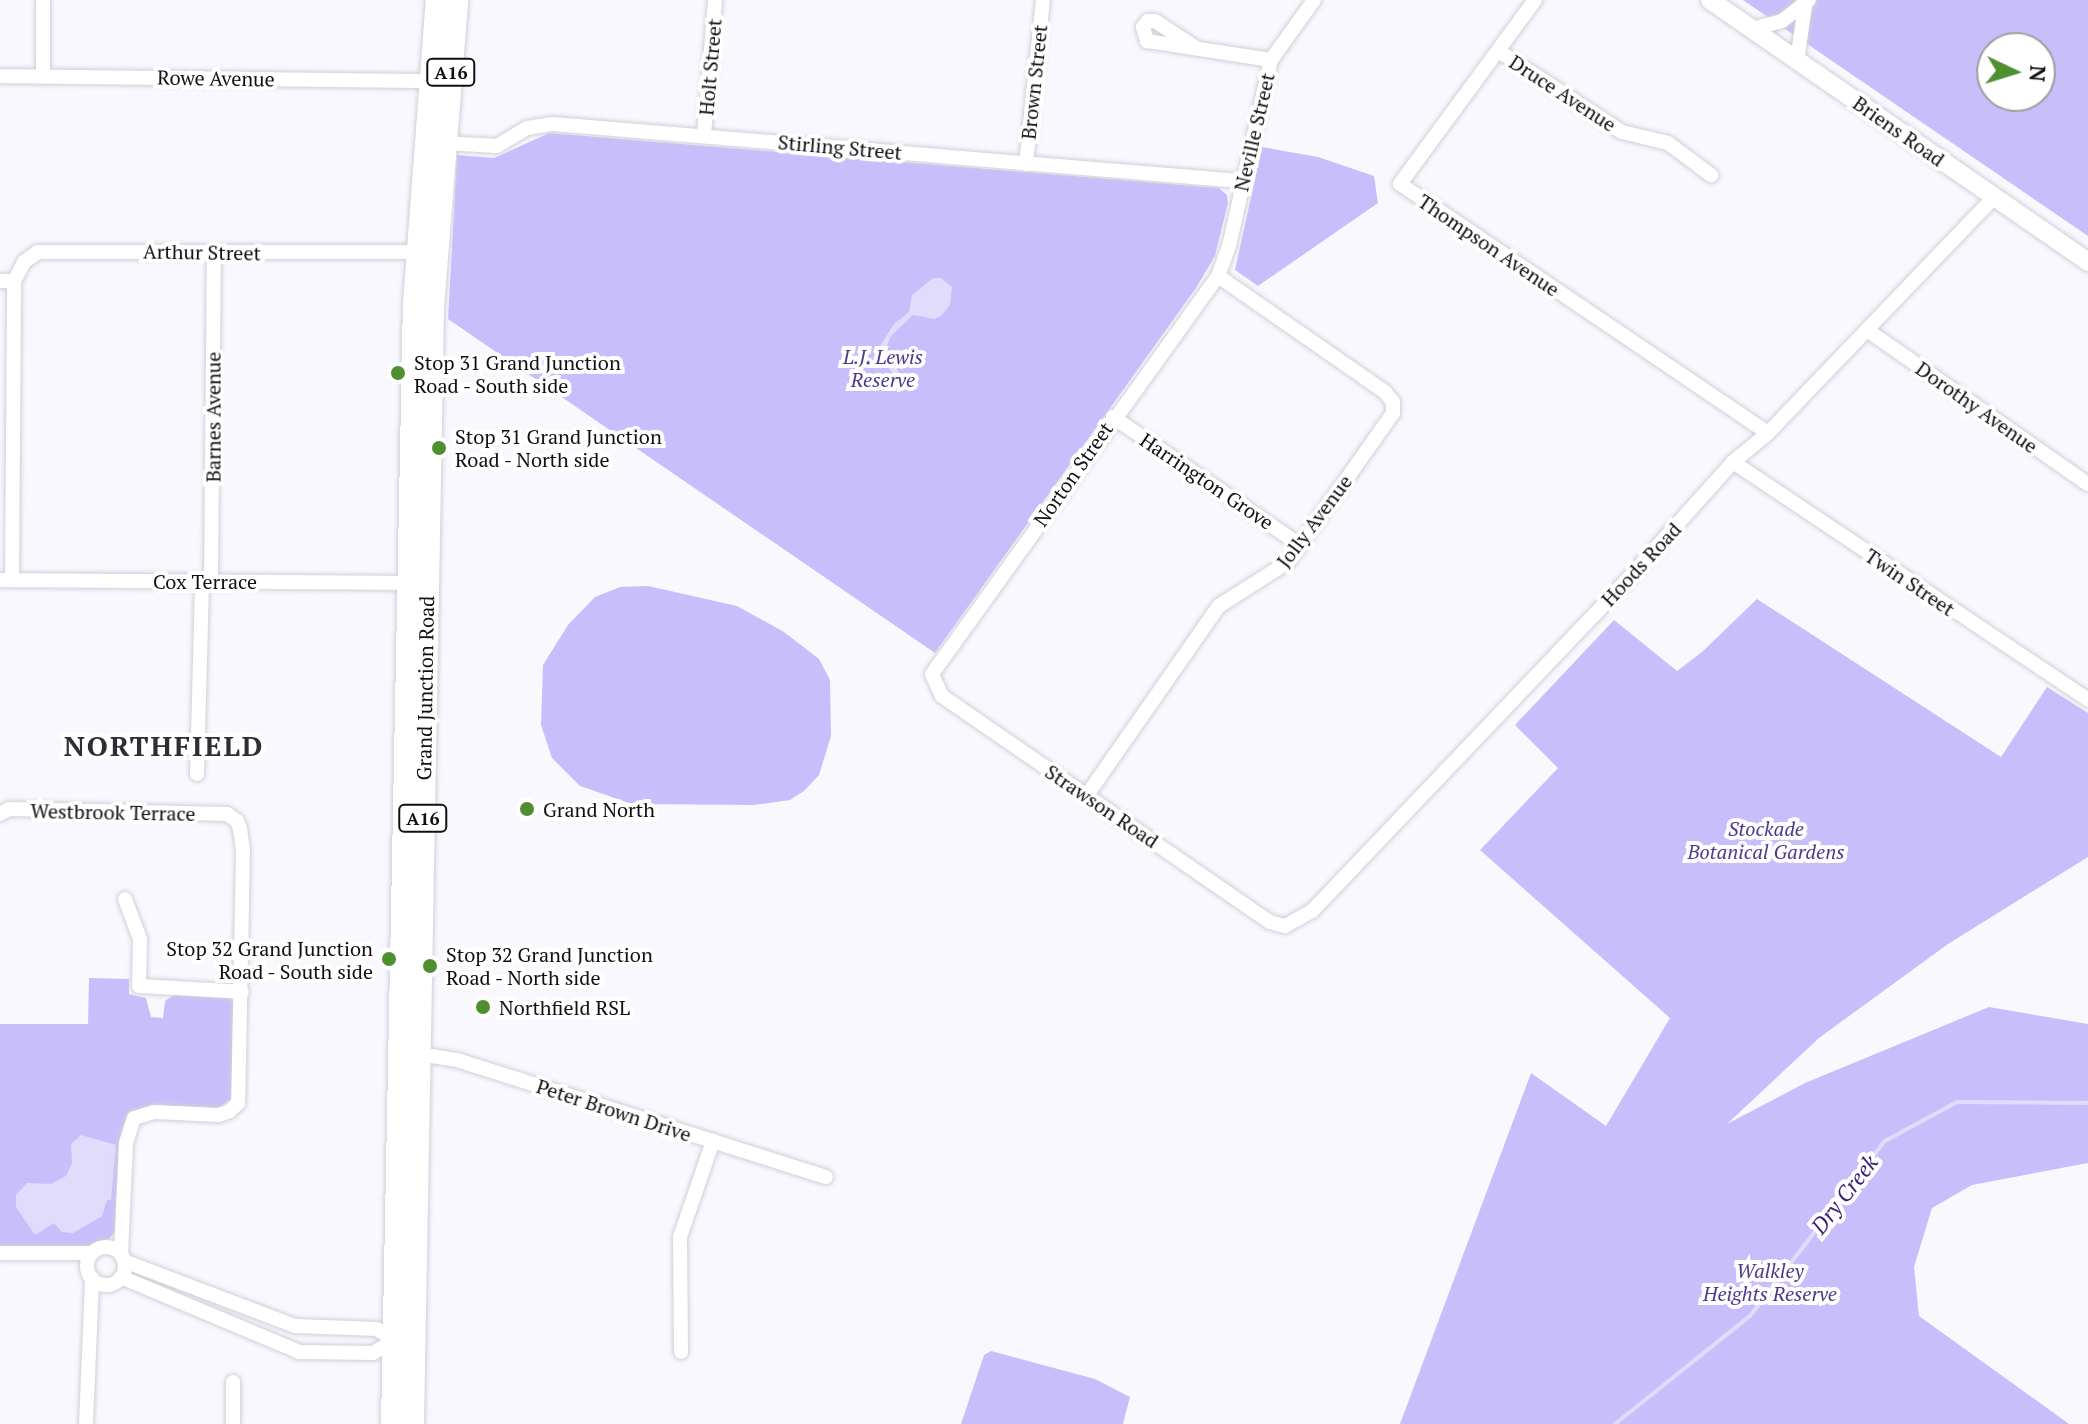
<!DOCTYPE html>
<html>
<head>
<meta charset="utf-8">
<style>
  body { margin:0 }
  #map { position:relative; width:2088px; height:1424px; overflow:hidden; background:#f9f8ff; font-family:"PT Serif",serif }
  div>[style] { position:absolute }
  .green>* { inset:0; background:#c9befc }
  .water>* { inset:0; background:#e1dcfb }
  .stream>* { height:4px; margin:-2px; padding:0 2px; transform-origin:2px; border-radius:2px; background:#e1dcfb }
  .roads { filter:drop-shadow(0 0 2px #d0cfd8) drop-shadow(0 0 2px #d0cfd8) }
  .street>* { height:14px; margin:-7px; padding:0 7px; transform-origin:7px; border-radius:7px; background:#fff }
  .street>.ring { margin:-7px; padding:0; box-sizing:content-box; background:none; border:14px solid #fff; border-radius:50% }
  .secondary>* { height:18px; margin:-9px; padding:0 9px; transform-origin:9px; border-radius:9px; background:#fff }
  .highway>* { height:24px; margin:-12px; padding:0 12px; transform-origin:12px; border-radius:12px; background:#fff }
  .dots>* { width:22px; height:22px; translate:-50% -50%; box-sizing:border-box; border:4px solid #fff; border-radius:50% }
  span { translate:-50% -50%; white-space:nowrap; text-align:center; line-height:1.15; -webkit-text-stroke:8px #fff; paint-order:stroke }
  .shield-label span { padding:2px 6px; background:#fff; border:2px solid; border-radius:6px; -webkit-text-stroke-width:0 }
  .shield-label { font-size:18px; color:#100f12; font-weight:700 }
  .street-label { font-size:20px; color:#100f12 }
  .park-label { font-size:20px; color:#51388e; font-style:italic }
  .poi-label { font-size:20px; color:#100f12 }
  .left { translate:0 -50%; text-align:left }
  .right { translate:-100% -50%; text-align:right }
  .water-label { font-size:22px; color:#3b1f73; font-style:italic }
  .district-label { font-size:28px; color:#2f2e35; font-weight:700; letter-spacing:2px }
  .north { position:absolute; left:1976px; top:32px; width:80px; height:80px; box-sizing:border-box; background:#fff; border:2px solid #9f9fa0; border-radius:50%; rotate:94deg; font-size:22px; font-weight:700; line-height:32px; text-align:center; color:#100f12 }
  .north::after { content:''; display:block; margin:auto; width:28px; height:36px; background:#508f30; clip-path:polygon(50% 0,100% 100%,50% 72%,0 100%) }
</style>
</head>
<body>
<div id="map">
  <div class="green">
    <i style="clip-path:polygon(evenodd,1743px 0,2088px 0,2088px 236px,1743px 0,1992px 48px,2040px 48px,2040px 96px,1992px 96px,1992px 48px)"></i>
    <i style="clip-path:polygon(549px 133px,1219px 188px,1227px 195px,1228px 203px,1215px 256px,1196px 288px,935px 653px,448px 319px,457px 155px,494px 158px)"></i>
    <i style="clip-path:polygon(1262px 147px,1318px 157px,1374px 176px,1378px 203px,1258px 286px,1235px 270px)"></i>
    <i style="clip-path:polygon(648px 586px,737px 606px,784px 632px,819px 659px,830px 680px,831px 736px,819px 775px,804px 791px,790px 800px,754px 805px,632px 804px,580px 786px,552px 758px,541px 725px,543px 665px,568px 625px,595px 597px,620px 587px)"></i>
    <i style="clip-path:polygon(1757px 599px,2001px 757px,2047px 687px,2088px 713px,2088px 857px,1948px 944px,1819px 1038px,1727px 1124px,1805px 1083px,1989px 1007px,2088px 1024px,2088px 1163px,1972px 1185px,1932px 1208px,1914px 1267px,1919px 1316px,2069px 1424px,1400px 1424px,1531px 1073px,1606px 1126px,1670px 1018px,1480px 850px,1558px 768px,1515px 725px,1614px 620px,1677px 671px,1702px 652px)"></i>
    <i style="clip-path:polygon(89px 978px,129px 979px,129px 994px,146px 998px,151px 1017px,163px 1018px,165px 1001px,174px 995px,224px 996px,234px 1001px,234px 1097px,218px 1108px,134px 1112px,117px 1229px,105px 1244px,91px 1250px,0 1248px,0 1024px,88px 1024px)"></i>
    <i style="clip-path:polygon(991px 1351px,1095px 1379px,1130px 1397px,1123px 1424px,961px 1424px,984px 1355px)"></i>
  </div>
  <div class="water">
    <i style="clip-path:polygon(933px 278px,941px 278px,952px 287px,950px 305px,941px 316px,934px 319px,913px 315px,891px 336px,887px 346px,888px 357px,903px 378px,898px 380px,882px 360px,880px 346px,894px 324px,909px 312px,912px 295px)"></i>
    <i style="clip-path:polygon(81px 1135px,116px 1145px,111px 1200px,107px 1200px,102px 1216px,73px 1233px,62px 1232px,54px 1223px,35px 1235px,16px 1207px,16px 1195px,27px 1183px,51px 1184px,66px 1176px,72px 1163px,71px 1144px)"></i>
  </div>
  <div class="stream">
    <i style="left:1615px;top:1424px;width:173px;rotate:-38.7deg"></i>
    <i style="left:1750px;top:1316px;width:221px;rotate:-52.4deg"></i>
    <i style="left:1885px;top:1141px;width:82px;rotate:-28.4deg"></i>
    <i style="left:1957px;top:1102px;width:131px;rotate:0.4deg"></i>
  </div>
  <div class="roads">
    <div class="street">
      <i style="left:43px;top:0;width:76px;rotate:90deg"></i>
      <i style="left:1314px;top:0;width:74px;rotate:125.6deg"></i>
      <i style="left:1271px;top:60px;width:191px;rotate:102.7deg"></i>
      <i style="left:1229px;top:246px;width:32px;rotate:110deg"></i>
      <i style="left:1218px;top:276px;width:490px;rotate:125.7deg"></i>
      <i style="left:932px;top:674px;width:24px;rotate:66deg"></i>
      <i style="left:942px;top:696px;width:398px;rotate:34.6deg"></i>
      <i style="left:1270px;top:922px;width:16px;rotate:15deg"></i>
      <i style="left:1285px;top:926px;width:31px;rotate:-29deg"></i>
      <i style="left:1312px;top:911px;width:460px;rotate:-46.4deg"></i>
      <i style="left:1629px;top:578px;width:156px;rotate:-48.1deg"></i>
      <i style="left:1733px;top:462px;width:45px;rotate:-39.6deg"></i>
      <i style="left:1768px;top:433px;width:327px;rotate:-46.2deg"></i>
      <i style="left:1535px;top:0;width:228px;rotate:126.3deg"></i>
      <i style="left:1400px;top:184px;width:444px;rotate:34.1deg"></i>
      <i style="left:1752px;top:29px;width:31px;rotate:-15deg"></i>
      <i style="left:1782px;top:21px;width:34px;rotate:-38deg"></i>
      <i style="left:1198px;top:49px;width:51px;rotate:-146.9deg"></i>
      <i style="left:1155px;top:21px;width:7px;rotate:180deg"></i>
      <i style="left:1148px;top:21px;width:8px;rotate:130deg"></i>
      <i style="left:1143px;top:27px;width:15px;rotate:74deg"></i>
      <i style="left:1147px;top:41px;width:125px;rotate:8.7deg"></i>
      <i style="left:1500px;top:52px;width:146px;rotate:33.3deg"></i>
      <i style="left:1622px;top:132px;width:47px;rotate:13.4deg"></i>
      <i style="left:1668px;top:143px;width:54px;rotate:36.7deg"></i>
      <i style="left:1797px;top:61px;width:56px;rotate:-81.7deg"></i>
      <i style="left:0;top:76px;width:431px;rotate:0.7deg"></i>
      <i style="left:704px;top:135px;width:135px;rotate:-85.3deg"></i>
      <i style="left:445px;top:143px;width:52px;rotate:3.3deg"></i>
      <i style="left:497px;top:146px;width:35px;rotate:-31deg"></i>
      <i style="left:527px;top:128px;width:26px;rotate:-9deg"></i>
      <i style="left:553px;top:124px;width:690px;rotate:4.74deg"></i>
      <i style="left:1026px;top:164px;width:165px;rotate:-84.1deg"></i>
      <i style="left:0;top:281px;width:14px"></i>
      <i style="left:14px;top:281px;width:21px;rotate:-62deg"></i>
      <i style="left:24px;top:262px;width:17px;rotate:-36deg"></i>
      <i style="left:38px;top:252px;width:380px"></i>
      <i style="left:1867px;top:330px;width:269px;rotate:34.9deg"></i>
      <i style="left:1113px;top:417px;width:227px;rotate:34.4deg"></i>
      <i style="left:1733px;top:462px;width:427px;rotate:33.8deg"></i>
      <i style="left:0;top:580px;width:409px;rotate:0.4deg"></i>
      <i style="left:12px;top:580px;width:299px;rotate:-89.6deg"></i>
      <i style="left:211px;top:581px;width:328px;rotate:-89.5deg"></i>
      <i style="left:197px;top:774px;width:193px;rotate:-88.5deg"></i>
      <i style="left:1087px;top:795px;width:231px;rotate:-55.1deg"></i>
      <i style="left:1219px;top:606px;width:82px;rotate:-32.5deg"></i>
      <i style="left:1288px;top:562px;width:182px;rotate:-54.8deg"></i>
      <i style="left:1393px;top:413px;width:11px;rotate:-90deg"></i>
      <i style="left:1393px;top:402px;width:13px;rotate:-129deg"></i>
      <i style="left:1385px;top:392px;width:203px;rotate:-145.2deg"></i>
      <i style="left:0;top:814px;width:10px;rotate:-29deg"></i>
      <i style="left:9px;top:809px;width:218px;rotate:1.3deg"></i>
      <i style="left:227px;top:814px;width:12px;rotate:35deg"></i>
      <i style="left:237px;top:821px;width:9px;rotate:69deg"></i>
      <i style="left:240px;top:829px;width:22px;rotate:82deg"></i>
      <i style="left:243px;top:851px;width:252px;rotate:91.1deg"></i>
      <i style="left:238px;top:1103px;width:11px;rotate:135deg"></i>
      <i style="left:230px;top:1111px;width:12px;rotate:160deg"></i>
      <i style="left:219px;top:1115px;width:65px;rotate:-177.4deg"></i>
      <i style="left:154px;top:1112px;width:21px;rotate:163deg"></i>
      <i style="left:134px;top:1118px;width:26px;rotate:108deg"></i>
      <i style="left:126px;top:1143px;width:112px;rotate:92.6deg"></i>
      <i style="left:125px;top:899px;width:43px;rotate:69.4deg"></i>
      <i style="left:140px;top:939px;width:47px;rotate:91.2deg"></i>
      <i style="left:139px;top:986px;width:103px;rotate:3.3deg"></i>
      <i style="left:413px;top:1053px;width:45px;rotate:9deg"></i>
      <i style="left:457px;top:1060px;width:387px;rotate:17.6deg"></i>
      <i class="ring" style="left:87px;top:1247px;width:24px;height:24px"></i>
      <i style="left:0;top:1253px;width:92px"></i>
      <i style="left:121px;top:1277px;width:193px;rotate:22.8deg"></i>
      <i style="left:299px;top:1352px;width:74px;rotate:0.8deg"></i>
      <i style="left:373px;top:1353px;width:26px;rotate:-31deg"></i>
      <i style="left:395px;top:1340px;width:21px;rotate:-149deg"></i>
      <i style="left:377px;top:1329px;width:82px;rotate:-177.9deg"></i>
      <i style="left:295px;top:1326px;width:183px;rotate:-159.2deg"></i>
      <i style="left:681px;top:1352px;width:115px;rotate:-90.5deg"></i>
      <i style="left:680px;top:1237px;width:102px;rotate:-71deg"></i>
      <i style="left:86px;top:1424px;width:146px;rotate:-87.6deg"></i>
      <i style="left:233px;top:1424px;width:42px;rotate:-90deg"></i>
    </div>
    <div class="secondary">
      <i style="left:1710px;top:0;width:460px;rotate:34.7deg"></i>
    </div>
    <div class="highway">
      <i style="left:393px;top:1424px;width:1121px;rotate:-88.88deg"></i>
      <i style="left:415px;top:303px;width:304px;rotate:-85.7deg"></i>
      <i style="left:412px;top:1424px;width:1116px;rotate:-88.97deg"></i>
      <i style="left:432px;top:308px;width:309px;rotate:-85.5deg"></i>
    </div>
  </div>
  <div class="dots">
    <i style="left:398px;top:373px;background:#508f30"></i>
    <i style="left:439px;top:448px;background:#508f30"></i>
    <i style="left:527px;top:809px;background:#508f30"></i>
    <i style="left:389px;top:959px;background:#508f30"></i>
    <i style="left:430px;top:966px;background:#508f30"></i>
    <i style="left:483px;top:1007px;background:#508f30"></i>
  </div>
  <div class="shield-label">
    <span style="left:451px;top:72px">A16</span>
    <span style="left:423px;top:818px">A16</span>
  </div>
  <div class="street-label">
    <span style="left:710px;top:67px;rotate:-85deg">Holt Street</span>
    <span style="left:216px;top:78px;rotate:1deg">Rowe Avenue</span>
    <span style="left:1034px;top:82px;rotate:-84deg">Brown Street</span>
    <span style="left:1563px;top:93px;rotate:33deg">Druce Avenue</span>
    <span style="left:1899px;top:131px;rotate:35deg">Briens Road</span>
    <span style="left:1254px;top:132px;rotate:-77deg">Neville Street</span>
    <span style="left:840px;top:147px;rotate:5deg">Stirling Street</span>
    <span style="left:1489px;top:245px;rotate:34deg">Thompson Avenue</span>
    <span style="left:202px;top:252px;rotate:1deg">Arthur Street</span>
    <span style="left:1977px;top:407px;rotate:35deg">Dorothy Avenue</span>
    <span style="left:213px;top:417px;rotate:-90deg">Barnes Avenue</span>
    <span style="left:1073px;top:474px;rotate:-55deg">Norton Street</span>
    <span style="left:1207px;top:481px;rotate:34deg">Harrington Grove</span>
    <span style="left:1314px;top:521px;rotate:-53deg">Jolly Avenue</span>
    <span style="left:1641px;top:564px;rotate:-47deg">Hoods Road</span>
    <span style="left:205px;top:581px">Cox Terrace</span>
    <span style="left:1910px;top:582px;rotate:34deg">Twin Street</span>
    <span style="left:425px;top:688px;rotate:-89deg">Grand Junction Road</span>
    <span style="left:1102px;top:806px;rotate:34deg">Strawson Road</span>
    <span style="left:113px;top:812px;rotate:1deg">Westbrook Terrace</span>
    <span style="left:614px;top:1110px;rotate:18deg">Peter Brown Drive</span>
  </div>
  <div class="park-label">
    <span style="left:883px;top:368px">L.J. Lewis<br>Reserve</span>
    <span style="left:1766px;top:840px">Stockade<br>Botanical Gardens</span>
    <span style="left:1770px;top:1282px">Walkley<br>Heights Reserve</span>
  </div>
  <div class="poi-label">
    <span class="left" style="left:414px;top:374px">Stop 31 Grand Junction<br>Road - South side</span>
    <span class="left" style="left:455px;top:448px">Stop 31 Grand Junction<br>Road - North side</span>
    <span class="left" style="left:543px;top:809px">Grand North</span>
    <span class="right" style="left:373px;top:960px">Stop 32 Grand Junction<br>Road - South side</span>
    <span class="left" style="left:446px;top:966px">Stop 32 Grand Junction<br>Road - North side</span>
    <span class="left" style="left:499px;top:1007px">Northfield RSL</span>
  </div>
  <div class="water-label">
    <span style="left:1844px;top:1194px;rotate:-52deg">Dry Creek</span>
  </div>
  <div class="district-label">
    <span style="left:164px;top:746px">NORTHFIELD</span>
  </div>
  <div class="north">N</div>
</div>
</body>
</html>
